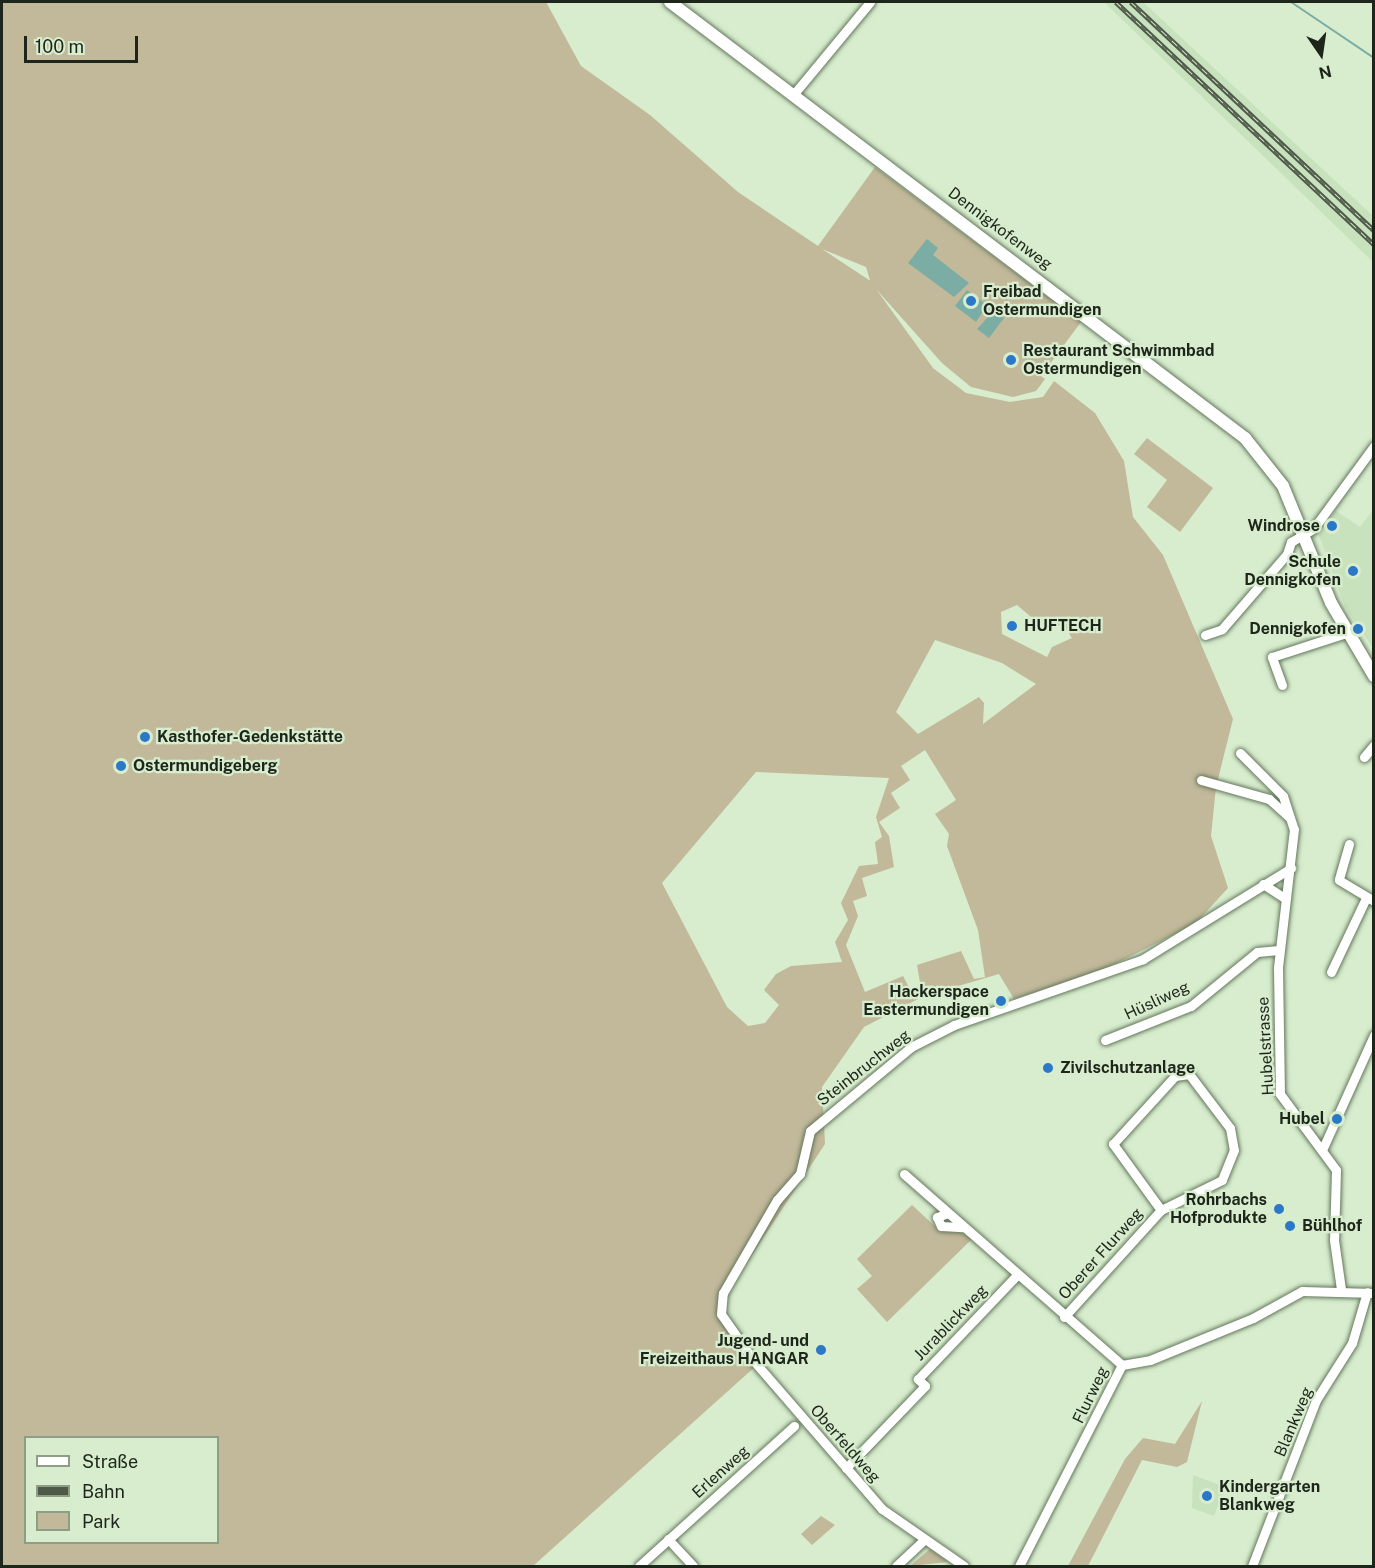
<!DOCTYPE html>
<html>
<head>
<meta charset="utf-8">
<style>
  body { margin:0 }
  #map { position:relative; width:1375px; height:1568px; overflow:hidden; background:#d7edce; font-family:"Public Sans",sans-serif }
  div>[style] { position:absolute }
  .built>* { inset:0; background:#c8e2bd }
  .green>* { inset:0; background:#c2b89a }
  .water>* { inset:0; background:#7bada5 }
  .stream>* { height:2px; margin:-1px; padding:0 1px; transform-origin:1px; border-radius:1px; background:#7bada5 }
  .roads { filter:drop-shadow(0 0 2px #64775c) drop-shadow(0 0 2px #64775c) }
  .street>* { height:9px; margin:-4.5px; padding:0 4.5px; transform-origin:4.5px; border-radius:4.5px; background:#fff }
  .secondary>* { height:12px; margin:-6px; padding:0 6px; transform-origin:6px; border-radius:6px; background:#fff }
  .rail>* { height:4.5px; margin-top:-2.25px; transform-origin:0; background:repeating-linear-gradient(90deg,#d7edce 0 7px,#4e5949 0 14px); box-sizing:border-box; border-block:2px solid #4e5949 }
  .dots>* { width:16px; height:16px; translate:-50% -50%; box-sizing:border-box; border:3px solid #d7edce; border-radius:50% }
  span { translate:-50% -50%; white-space:nowrap; text-align:center; line-height:1.15; -webkit-text-stroke:4.5px #d7edce; paint-order:stroke }
  .street-label { font-size:16px; color:#1e261b }
  .poi-label { font-size:16px; color:#1e261b; font-weight:700 }
  .left { translate:0 -50%; text-align:left }
  .right { translate:-100% -50%; text-align:right }
  .frame { position:absolute; inset:0; border:3px solid #1e261b; pointer-events:none }
  .legend { position:absolute; left:24px; top:1436px; width:195px; height:108px; box-sizing:border-box; background:#d7edce; border:2px solid #8d9d86; margin:0; padding:8px 10px; list-style:none; font-size:18px; color:#1e261b }
  .legend li { display:flex; align-items:center; gap:12px; height:30px }
  .legend b { width:30px; border:2px solid #8d9d86 }
  .north { position:absolute; left:1291px; top:24px; width:60px; height:60px; -webkit-text-stroke:4px #d7edce; paint-order:stroke; rotate:167deg; font-size:16px; font-weight:700; line-height:24px; text-align:center; color:#1e261b }
  .north::after { content:''; display:block; margin:auto; width:21px; height:27px; background:#1e261b; clip-path:polygon(50% 0,100% 100%,50% 72%,0 100%) }
  .scale { position:absolute; left:24px; top:36px; width:114px; height:27px; box-sizing:border-box; border:3px solid #1e261b; border-top:0; padding-left:8px; font-size:18px; line-height:21px; white-space:nowrap; color:#1e261b; -webkit-text-stroke:4px #d7edce; paint-order:stroke }
</style>
</head>
<body>
<div id="map">
  <div class="built">
    <i style="clip-path:polygon(1104px 2px,1143px 2px,1373px 216px,1373px 262px)"></i>
    <i style="clip-path:polygon(1373px 510px,1373px 648px,1345px 607px,1319px 535px,1336px 511px,1360px 527px)"></i>
    <i style="clip-path:polygon(1193px 1475px,1225px 1487px,1214px 1516px,1192px 1508px)"></i>
  </div>
  <div class="green">
    <i style="clip-path:polygon(evenodd,2px 2px,546px 2px,581px 66px,650px 115px,738px 192px,818px 246px,875px 167px,1081px 322px,1041px 376px,1045px 379px,1036px 391px,1013px 397px,971px 387px,942px 363px,876px 289px,933px 368px,966px 393px,1010px 402px,1043px 397px,1054px 381px,1095px 413px,1124px 461px,1133px 517px,1163px 555px,1233px 719px,1216px 787px,1211px 836px,1228px 888px,1195px 924px,1099px 972px,1014px 999px,999px 974px,924px 996px,864px 1027px,822px 1087px,825px 1144px,719px 1305px,757px 1365px,533px 1566px,2px 1566px,2px 2px,822px 249px,866px 267px,870px 280px,869px 280px,822px 249px,2px 2px,1017px 605px,1038px 623px,1064px 626px,1072px 638px,1052px 647px,1047px 657px,1002px 634px,1001px 612px,1017px 605px,2px 2px,935px 640px,1002px 663px,1036px 684px,983px 724px,984px 703px,979px 697px,918px 734px,896px 712px,935px 640px,2px 2px,925px 750px,956px 800px,935px 814px,949px 834px,947px 846px,978px 930px,985px 977px,974px 979px,961px 951px,917px 965px,922px 994px,914px 997px,903px 976px,865px 992px,846px 945px,858px 916px,853px 901px,867px 896px,862px 878px,894px 867px,889px 836px,879px 822px,900px 808px,891px 793px,910px 780px,901px 766px,925px 750px,2px 2px,756px 772px,889px 778px,876px 817px,882px 837px,875px 842px,878px 864px,859px 866px,841px 903px,848px 920px,835px 942px,842px 962px,791px 966px,776px 974px,764px 990px,779px 1005px,765px 1023px,748px 1026px,727px 1007px,662px 883px,756px 772px,2px 2px,26px 1438px,218px 1438px,218px 1542px,26px 1542px,26px 1438px)"></i>
    <i style="clip-path:polygon(1147px 438px,1213px 488px,1180px 532px,1147px 507px,1167px 480px,1134px 454px)"></i>
    <i style="clip-path:polygon(912px 1205px,939px 1230px,957px 1230px,972px 1239px,887px 1322px,857px 1289px,872px 1276px,857px 1259px)"></i>
    <i style="clip-path:polygon(1202px 1401px,1187px 1462px,1177px 1467px,1142px 1460px,1088px 1566px,1068px 1566px,1125px 1459px,1143px 1438px,1175px 1444px)"></i>
    <i style="clip-path:polygon(821px 1516px,835px 1525px,812px 1545px,801px 1534px)"></i>
    <i style="clip-path:polygon(930px 1549px,948px 1562px,910px 1566px)"></i>
  </div>
  <div class="water">
    <i style="clip-path:polygon(927px 239px,938px 248px,933px 255px,969px 283px,954px 297px,908px 263px)"></i>
    <i style="clip-path:polygon(967px 290px,1004px 318px,989px 338px,977px 329px,988px 317px,982px 313px,976px 322px,955px 306px)"></i>
  </div>
  <div class="stream">
    <i style="left:1291px;top:2px;width:100px;rotate:34deg"></i>
  </div>
  <div class="roads">
    <div class="street">
      <i style="left:793px;top:95px;width:121px;rotate:-50.4deg"></i>
      <i style="left:1205px;top:635px;width:18px;rotate:-19deg"></i>
      <i style="left:1222px;top:629px;width:99px;rotate:-49.1deg"></i>
      <i style="left:1287px;top:554px;width:13px;rotate:-72deg"></i>
      <i style="left:1291px;top:542px;width:27px;rotate:-31deg"></i>
      <i style="left:1314px;top:528px;width:102px;rotate:-53.8deg"></i>
      <i style="left:1282px;top:685px;width:30px;rotate:-110deg"></i>
      <i style="left:1272px;top:657px;width:78px;rotate:-18deg"></i>
      <i style="left:1240px;top:753px;width:61px;rotate:45deg"></i>
      <i style="left:1283px;top:796px;width:35px;rotate:72deg"></i>
      <i style="left:1294px;top:829px;width:140px;rotate:96.6deg"></i>
      <i style="left:1278px;top:968px;width:126px;rotate:89.1deg"></i>
      <i style="left:1280px;top:1094px;width:94px;rotate:53.6deg"></i>
      <i style="left:1336px;top:1170px;width:70px;rotate:91.6deg"></i>
      <i style="left:1334px;top:1240px;width:49px;rotate:81.9deg"></i>
      <i style="left:1364px;top:757px;width:16px;rotate:-50deg"></i>
      <i style="left:1201px;top:780px;width:71px;rotate:15.6deg"></i>
      <i style="left:1269px;top:799px;width:28px;rotate:42deg"></i>
      <i style="left:1349px;top:844px;width:37px;rotate:106deg"></i>
      <i style="left:1339px;top:880px;width:41px;rotate:31deg"></i>
      <i style="left:1263px;top:884px;width:27px;rotate:33deg"></i>
      <i style="left:1331px;top:972px;width:82px;rotate:-64.7deg"></i>
      <i style="left:1105px;top:1040px;width:92px;rotate:-21.6deg"></i>
      <i style="left:1191px;top:1006px;width:85px;rotate:-39.3deg"></i>
      <i style="left:1257px;top:952px;width:22px;rotate:-5deg"></i>
      <i style="left:1323px;top:1148px;width:124px;rotate:-65.7deg"></i>
      <i style="left:904px;top:1174px;width:290px;rotate:41.2deg"></i>
      <i style="left:1122px;top:1365px;width:28px;rotate:-10deg"></i>
      <i style="left:1150px;top:1360px;width:111px;rotate:-22.2deg"></i>
      <i style="left:1253px;top:1318px;width:56px;rotate:-28.9deg"></i>
      <i style="left:1302px;top:1291px;width:72px;rotate:1.6deg"></i>
      <i style="left:948px;top:1213px;width:12px;rotate:160deg"></i>
      <i style="left:937px;top:1217px;width:10px;rotate:66deg"></i>
      <i style="left:941px;top:1226px;width:22px;rotate:3deg"></i>
      <i style="left:1064px;top:1317px;width:144px;rotate:-47.8deg"></i>
      <i style="left:1161px;top:1210px;width:82px;rotate:-126deg"></i>
      <i style="left:1113px;top:1144px;width:92px;rotate:-47.6deg"></i>
      <i style="left:1175px;top:1076px;width:14px;rotate:-8deg"></i>
      <i style="left:1189px;top:1074px;width:68px;rotate:52.8deg"></i>
      <i style="left:1230px;top:1128px;width:22px;rotate:80deg"></i>
      <i style="left:1234px;top:1150px;width:32px;rotate:112deg"></i>
      <i style="left:1222px;top:1180px;width:68px;rotate:153.8deg"></i>
      <i style="left:846px;top:1468px;width:114px;rotate:-46.1deg"></i>
      <i style="left:925px;top:1386px;width:10px;rotate:-135deg"></i>
      <i style="left:918px;top:1379px;width:144px;rotate:-46.4deg"></i>
      <i style="left:668px;top:1539px;width:37px;rotate:47deg"></i>
      <i style="left:639px;top:1566px;width:209px;rotate:-42.1deg"></i>
      <i style="left:896px;top:1566px;width:37px;rotate:-43deg"></i>
      <i style="left:964px;top:1566px;width:100px;rotate:-145.2deg"></i>
      <i style="left:882px;top:1509px;width:196px;rotate:-130.9deg"></i>
      <i style="left:754px;top:1361px;width:57px;rotate:-125.1deg"></i>
      <i style="left:721px;top:1314px;width:21px;rotate:-85deg"></i>
      <i style="left:723px;top:1293px;width:108px;rotate:-59.9deg"></i>
      <i style="left:777px;top:1200px;width:35px;rotate:-49deg"></i>
      <i style="left:800px;top:1174px;width:44px;rotate:-76.9deg"></i>
      <i style="left:810px;top:1131px;width:131px;rotate:-39.7deg"></i>
      <i style="left:911px;top:1047px;width:48px;rotate:-27.1deg"></i>
      <i style="left:954px;top:1025px;width:200px;rotate:-19.2deg"></i>
      <i style="left:1143px;top:959px;width:174px;rotate:-31.6deg"></i>
      <i style="left:1019px;top:1566px;width:226px;rotate:-62.9deg"></i>
      <i style="left:1252px;top:1566px;width:178px;rotate:-68.9deg"></i>
      <i style="left:1316px;top:1400px;width:67px;rotate:-57.7deg"></i>
      <i style="left:1352px;top:1343px;width:53px;rotate:-73.6deg"></i>
    </div>
    <div class="secondary">
      <i style="left:670px;top:2px;width:722px;rotate:37.17deg"></i>
      <i style="left:1245px;top:438px;width:61px;rotate:51.6deg"></i>
      <i style="left:1283px;top:486px;width:126px;rotate:67.7deg"></i>
      <i style="left:1331px;top:603px;width:85px;rotate:59.5deg"></i>
    </div>
  </div>
  <div class="rail">
    <i style="left:1116px;top:2px;width:354px;rotate:43.2deg"></i>
    <i style="left:1131px;top:2px;width:333px;rotate:43.2deg"></i>
  </div>
  <div class="dots">
    <i style="left:971px;top:301px;background:#2c78c8"></i>
    <i style="left:1011px;top:360px;background:#2c78c8"></i>
    <i style="left:1332px;top:526px;background:#2c78c8"></i>
    <i style="left:1353px;top:571px;background:#2c78c8"></i>
    <i style="left:1012px;top:626px;background:#2c78c8"></i>
    <i style="left:1358px;top:629px;background:#2c78c8"></i>
    <i style="left:145px;top:737px;background:#2c78c8"></i>
    <i style="left:121px;top:766px;background:#2c78c8"></i>
    <i style="left:1001px;top:1001px;background:#2c78c8"></i>
    <i style="left:1048px;top:1068px;background:#2c78c8"></i>
    <i style="left:1337px;top:1119px;background:#2c78c8"></i>
    <i style="left:1279px;top:1209px;background:#2c78c8"></i>
    <i style="left:1290px;top:1226px;background:#2c78c8"></i>
    <i style="left:821px;top:1350px;background:#2c78c8"></i>
    <i style="left:1207px;top:1496px;background:#2c78c8"></i>
  </div>
  <div class="street-label">
    <span style="left:1000px;top:229px;rotate:37deg">Dennigkofenweg</span>
    <span style="left:1157px;top:1001px;rotate:-25deg">Hüsliweg</span>
    <span style="left:1266px;top:1046px;rotate:-93deg">Hubelstrasse</span>
    <span style="left:864px;top:1068px;rotate:-38deg">Steinbruchweg</span>
    <span style="left:1101px;top:1254px;rotate:-48deg">Oberer Flurweg</span>
    <span style="left:951px;top:1323px;rotate:-46deg">Jurablickweg</span>
    <span style="left:1091px;top:1395px;rotate:-64deg">Flurweg</span>
    <span style="left:1294px;top:1422px;rotate:-67deg">Blankweg</span>
    <span style="left:845px;top:1444px;rotate:49deg">Oberfeldweg</span>
    <span style="left:721px;top:1472px;rotate:-42deg">Erlenweg</span>
  </div>
  <div class="poi-label">
    <span class="left" style="left:983px;top:301px">Freibad<br>Ostermundigen</span>
    <span class="left" style="left:1023px;top:360px">Restaurant Schwimmbad<br>Ostermundigen</span>
    <span class="right" style="left:1320px;top:526px">Windrose</span>
    <span class="right" style="left:1341px;top:571px">Schule<br>Dennigkofen</span>
    <span class="left" style="left:1024px;top:626px">HUFTECH</span>
    <span class="right" style="left:1346px;top:629px">Dennigkofen</span>
    <span class="left" style="left:157px;top:737px">Kasthofer-Gedenkstätte</span>
    <span class="left" style="left:133px;top:766px">Ostermundigeberg</span>
    <span class="right" style="left:989px;top:1001px">Hackerspace<br>Eastermundigen</span>
    <span class="left" style="left:1060px;top:1068px">Zivilschutzanlage</span>
    <span class="right" style="left:1325px;top:1119px">Hubel</span>
    <span class="right" style="left:1267px;top:1209px">Rohrbachs<br>Hofprodukte</span>
    <span class="left" style="left:1302px;top:1226px">Bühlhof</span>
    <span class="right" style="left:809px;top:1350px">Jugend- und<br>Freizeithaus HANGAR</span>
    <span class="left" style="left:1219px;top:1496px">Kindergarten<br>Blankweg</span>
  </div>
  <div class="frame"></div>
  <ul class="legend">
  <li><b style="height:8px;background:#fff"></b>Straße</li>
  <li><b style="height:8px;background:#4e5949"></b>Bahn</li>
  <li><b style="height:16px;background:#c2b89a"></b>Park</li>
  </ul>
  <div class="north">N</div>
  <div class="scale">100 m</div>
</div>
</body>
</html>
